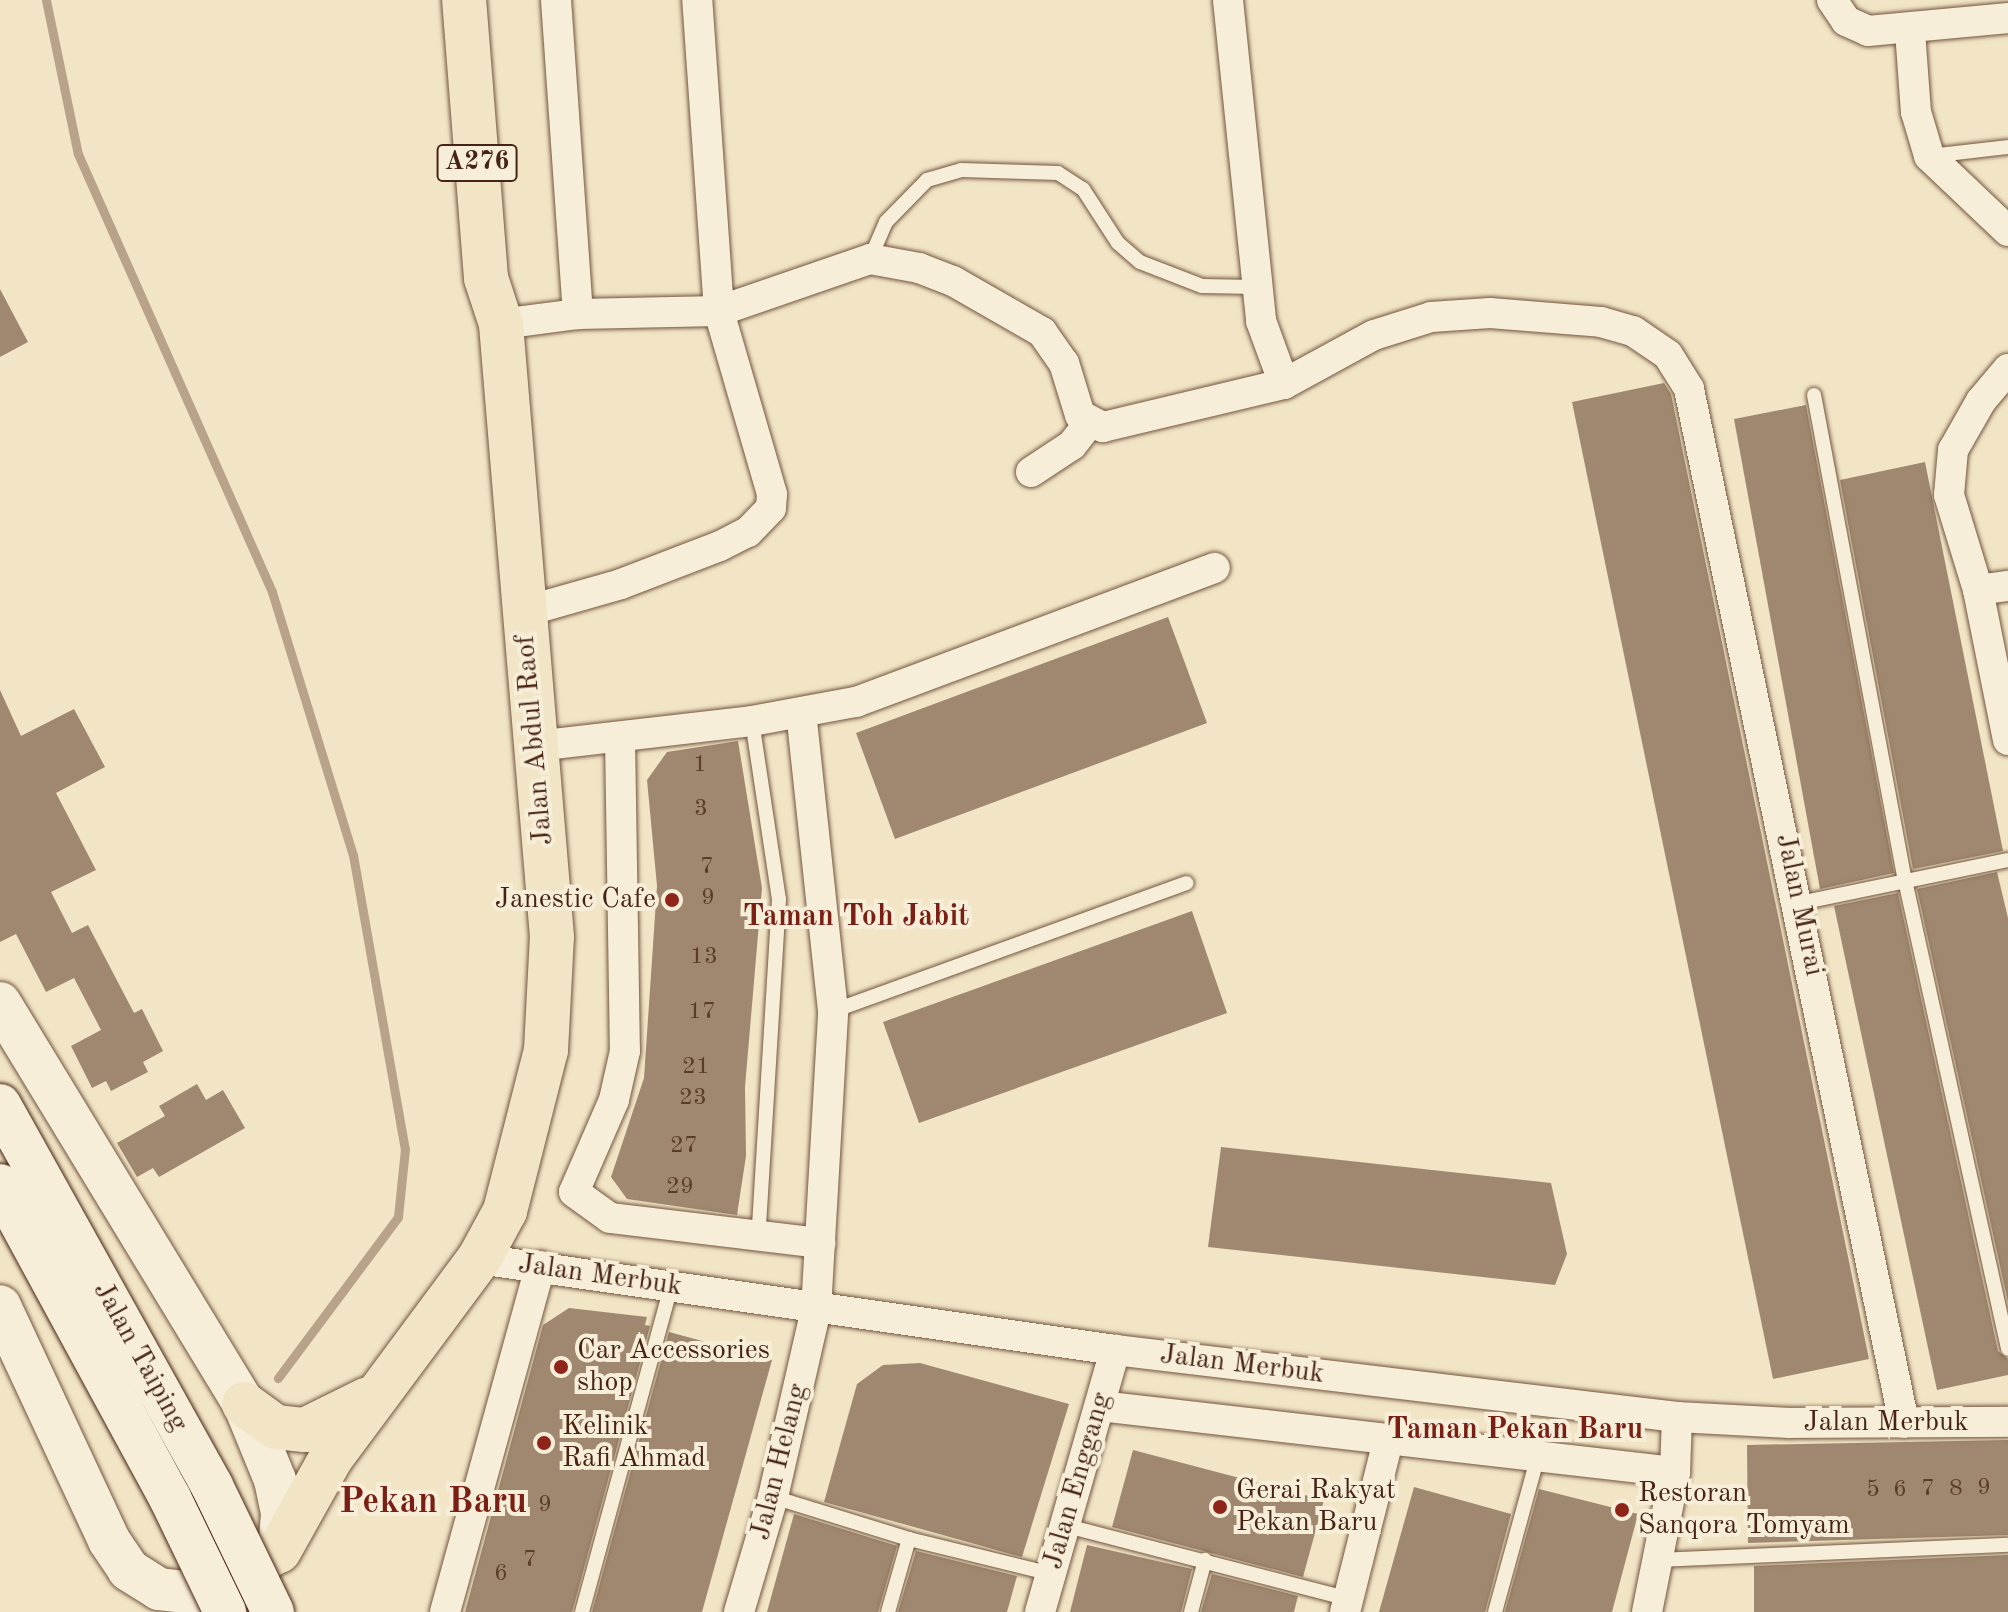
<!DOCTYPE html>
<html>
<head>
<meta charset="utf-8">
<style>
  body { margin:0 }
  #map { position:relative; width:2008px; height:1612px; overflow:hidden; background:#f2e5c5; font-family:"Old Standard TT",serif }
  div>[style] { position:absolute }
  .stream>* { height:9px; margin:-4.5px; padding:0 4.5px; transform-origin:4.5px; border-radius:4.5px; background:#b8a388 }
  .building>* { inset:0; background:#9f886f }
  .roads { filter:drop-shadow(0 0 2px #71543f) drop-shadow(0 0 2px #71543f) }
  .lane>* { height:14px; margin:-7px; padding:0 7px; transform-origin:7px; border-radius:7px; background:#f7eed9 }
  .street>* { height:30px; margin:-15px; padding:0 15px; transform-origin:15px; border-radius:15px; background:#f7eed9 }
  .secondary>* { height:42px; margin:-21px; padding:0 21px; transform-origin:21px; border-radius:21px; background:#f7eed9 }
  .primary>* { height:44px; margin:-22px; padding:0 22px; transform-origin:22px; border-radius:22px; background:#f2e5c5 }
  .bridges { filter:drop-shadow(0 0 2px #462312) drop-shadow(0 0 2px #462312) }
  .secondary-bridge>* { height:42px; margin:-21px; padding:0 21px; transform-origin:21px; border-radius:21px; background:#f7eed9 }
  .dots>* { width:22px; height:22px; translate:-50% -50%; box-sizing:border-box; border:4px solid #f7eed9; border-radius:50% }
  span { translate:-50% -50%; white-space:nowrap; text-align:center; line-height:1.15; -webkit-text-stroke:8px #f7eed9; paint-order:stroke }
  .number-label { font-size:24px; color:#5c3c29 }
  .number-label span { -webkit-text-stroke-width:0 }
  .shield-label span { padding:2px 6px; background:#f7eed9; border:2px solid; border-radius:6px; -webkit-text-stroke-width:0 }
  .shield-label { font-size:26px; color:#462312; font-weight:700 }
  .street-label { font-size:28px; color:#462312 }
  .poi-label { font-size:28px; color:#462312 }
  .right { translate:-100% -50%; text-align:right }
  .left { translate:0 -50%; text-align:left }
  .neighbourhood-label { font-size:30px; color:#7a1f14; font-weight:700 }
  .district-label { font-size:36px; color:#7a1f14; font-weight:700 }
</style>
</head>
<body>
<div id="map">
  <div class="stream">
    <i style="left:46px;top:0;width:157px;rotate:78.3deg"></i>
    <i style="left:78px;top:154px;width:479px;rotate:66.1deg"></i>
    <i style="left:272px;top:592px;width:275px;rotate:72.9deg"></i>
    <i style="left:353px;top:855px;width:299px;rotate:80deg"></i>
    <i style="left:405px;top:1149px;width:68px;rotate:95.9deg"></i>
    <i style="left:398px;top:1217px;width:201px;rotate:126.7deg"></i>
  </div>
  <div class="building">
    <i style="clip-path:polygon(0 289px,28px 342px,0 357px)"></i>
    <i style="clip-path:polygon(1664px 383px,1671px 394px,1869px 1359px,1773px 1379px,1572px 402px)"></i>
    <i style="clip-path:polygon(1806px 405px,1894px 873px,1820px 889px,1734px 419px)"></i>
    <i style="clip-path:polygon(1925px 462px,2003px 851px,1913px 869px,1840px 480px)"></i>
    <i style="clip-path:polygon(1168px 617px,1207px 723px,895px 839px,856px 733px)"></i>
    <i style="clip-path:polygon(0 690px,21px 736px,74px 709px,105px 767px,56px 793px,96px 870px,51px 892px,72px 933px,88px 925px,134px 1013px,142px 1009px,163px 1051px,143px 1062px,148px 1072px,111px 1091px,106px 1081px,92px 1088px,71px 1046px,101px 1030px,74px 978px,46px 992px,16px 934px,0 942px)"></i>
    <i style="clip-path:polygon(738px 741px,762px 888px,745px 1087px,746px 1156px,737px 1215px,627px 1199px,611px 1177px,644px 1078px,657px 886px,647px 780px,667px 752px)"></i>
    <i style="clip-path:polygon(1997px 872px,2008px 918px,2008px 1302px,1917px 889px)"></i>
    <i style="clip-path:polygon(1898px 893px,1998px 1351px,2008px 1359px,2008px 1375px,1937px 1390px,1834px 906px)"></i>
    <i style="clip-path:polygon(1192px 911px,1227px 1013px,919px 1123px,883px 1022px)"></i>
    <i style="clip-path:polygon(197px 1084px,206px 1100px,223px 1090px,245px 1128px,159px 1177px,153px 1168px,137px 1177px,117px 1143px,165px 1116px,159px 1106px)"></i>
    <i style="clip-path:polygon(1221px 1147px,1551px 1183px,1567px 1254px,1555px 1285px,1208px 1247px)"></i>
    <i style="clip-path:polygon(569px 1308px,647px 1317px,645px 1325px,650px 1326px,572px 1612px,465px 1612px,543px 1325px)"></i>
    <i style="clip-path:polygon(669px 1332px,772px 1360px,702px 1612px,592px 1612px)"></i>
    <i style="clip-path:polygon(920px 1363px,1069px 1404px,1022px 1557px,824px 1502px,857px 1384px,883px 1365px)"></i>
    <i style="clip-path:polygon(2008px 1440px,2008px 1535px,1748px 1543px,1747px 1445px)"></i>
    <i style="clip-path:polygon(1133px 1450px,1324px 1500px,1303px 1577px,1112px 1527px)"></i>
    <i style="clip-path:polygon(1414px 1487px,1511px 1514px,1485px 1612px,1379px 1612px)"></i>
    <i style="clip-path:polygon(1539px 1489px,1638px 1514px,1612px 1612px,1505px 1612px)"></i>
    <i style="clip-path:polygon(794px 1514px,897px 1546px,878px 1612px,767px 1612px)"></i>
    <i style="clip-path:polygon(1087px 1545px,1192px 1569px,1181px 1612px,1070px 1612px)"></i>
    <i style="clip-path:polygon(916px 1551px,1017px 1576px,1007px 1612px,898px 1612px)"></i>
    <i style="clip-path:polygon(2008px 1555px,2008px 1612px,1754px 1612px,1754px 1566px)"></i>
    <i style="clip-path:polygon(1212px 1574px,1298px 1596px,1294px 1612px,1201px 1612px)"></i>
  </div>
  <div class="roads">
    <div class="lane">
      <i style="left:1930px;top:156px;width:79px;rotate:-6.6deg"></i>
      <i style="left:870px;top:259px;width:40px;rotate:-66.6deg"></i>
      <i style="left:886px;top:222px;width:59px;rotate:-45.7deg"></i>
      <i style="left:927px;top:180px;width:35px;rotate:-16deg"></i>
      <i style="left:961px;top:170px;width:97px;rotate:1.8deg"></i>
      <i style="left:1058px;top:173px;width:30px;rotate:33deg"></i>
      <i style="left:1083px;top:189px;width:64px;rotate:57.1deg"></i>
      <i style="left:1118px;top:243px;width:29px;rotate:41deg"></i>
      <i style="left:1140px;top:262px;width:66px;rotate:21.2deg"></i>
      <i style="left:1202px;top:286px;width:54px;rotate:1.1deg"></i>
      <i style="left:1814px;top:395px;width:493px;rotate:79.4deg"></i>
      <i style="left:1905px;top:880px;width:480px;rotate:77.6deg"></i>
      <i style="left:752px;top:721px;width:180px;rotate:81.4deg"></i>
      <i style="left:779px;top:899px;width:341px;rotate:93.5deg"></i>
      <i style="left:1800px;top:903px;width:212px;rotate:-11.7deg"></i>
      <i style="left:833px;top:1011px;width:376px;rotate:-19.9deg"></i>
      <i style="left:773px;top:1497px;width:142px;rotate:17.2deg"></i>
      <i style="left:909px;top:1539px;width:146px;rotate:13.8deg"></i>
      <i style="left:1067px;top:1526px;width:291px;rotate:14.5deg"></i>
      <i style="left:1659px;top:1560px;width:349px;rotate:-2.5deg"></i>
      <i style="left:582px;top:1612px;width:338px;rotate:-74.7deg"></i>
      <i style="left:888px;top:1612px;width:76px;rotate:-74deg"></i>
      <i style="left:1191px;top:1612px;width:54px;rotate:-74.9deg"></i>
      <i style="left:1495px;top:1612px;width:159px;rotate:-74.6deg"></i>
    </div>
    <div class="street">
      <i style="left:556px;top:0;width:315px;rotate:86deg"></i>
      <i style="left:1228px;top:0;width:323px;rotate:84.1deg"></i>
      <i style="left:1261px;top:321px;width:67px;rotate:69.9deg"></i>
      <i style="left:1832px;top:0;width:25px;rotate:56deg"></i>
      <i style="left:1846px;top:21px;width:24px;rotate:24deg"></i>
      <i style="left:1868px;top:31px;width:141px;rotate:-5.3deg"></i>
      <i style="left:1910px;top:31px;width:81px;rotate:85.8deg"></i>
      <i style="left:1916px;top:112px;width:46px;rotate:73.5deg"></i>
      <i style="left:1929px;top:156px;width:109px;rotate:43.5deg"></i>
      <i style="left:501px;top:324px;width:78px;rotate:-7.4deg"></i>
      <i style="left:578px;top:314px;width:141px;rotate:-1.2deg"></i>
      <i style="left:719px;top:311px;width:160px;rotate:-19deg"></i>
      <i style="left:870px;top:259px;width:50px;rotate:10.4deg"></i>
      <i style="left:919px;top:268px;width:36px;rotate:21deg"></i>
      <i style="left:953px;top:281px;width:103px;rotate:29.8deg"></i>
      <i style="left:1042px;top:332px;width:38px;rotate:55deg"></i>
      <i style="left:1064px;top:363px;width:54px;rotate:72.9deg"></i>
      <i style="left:1080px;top:415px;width:26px;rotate:28deg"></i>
      <i style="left:1103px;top:427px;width:186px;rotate:-13.4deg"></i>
      <i style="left:1284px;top:384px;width:102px;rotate:-28.6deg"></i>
      <i style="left:1374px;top:335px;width:60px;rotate:-17.5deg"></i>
      <i style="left:1431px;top:317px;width:59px;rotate:-3.9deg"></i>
      <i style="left:1490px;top:313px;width:111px;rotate:4.6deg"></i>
      <i style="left:1601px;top:322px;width:33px;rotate:16deg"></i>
      <i style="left:1633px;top:331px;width:42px;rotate:34.4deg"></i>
      <i style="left:1668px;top:355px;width:40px;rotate:58deg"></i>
      <i style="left:1689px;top:389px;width:1056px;rotate:78.25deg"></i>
      <i style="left:2008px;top:369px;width:42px;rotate:130.2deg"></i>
      <i style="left:1981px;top:401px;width:56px;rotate:119.7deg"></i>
      <i style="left:1953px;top:450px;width:45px;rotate:95.1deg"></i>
      <i style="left:1949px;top:495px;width:99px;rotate:73deg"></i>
      <i style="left:1978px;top:590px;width:153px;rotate:78.7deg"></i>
      <i style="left:1031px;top:472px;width:49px;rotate:-33.4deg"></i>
      <i style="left:1072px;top:445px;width:29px;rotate:-52deg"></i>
      <i style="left:1978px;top:590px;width:30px;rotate:-8deg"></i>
      <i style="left:523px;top:612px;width:102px;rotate:-15.9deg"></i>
      <i style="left:621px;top:584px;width:106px;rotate:-21deg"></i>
      <i style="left:720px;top:546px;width:31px;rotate:-27deg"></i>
      <i style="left:748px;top:532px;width:33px;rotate:-46deg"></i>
      <i style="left:771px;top:508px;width:14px;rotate:-86deg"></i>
      <i style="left:772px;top:494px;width:191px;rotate:-106.2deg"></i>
      <i style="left:719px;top:311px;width:312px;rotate:-94deg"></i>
      <i style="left:620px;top:738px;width:313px;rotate:89.1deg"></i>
      <i style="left:625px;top:1051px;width:50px;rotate:102.7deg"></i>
      <i style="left:614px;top:1100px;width:100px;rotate:113.5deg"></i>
      <i style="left:574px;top:1192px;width:44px;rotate:35.8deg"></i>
      <i style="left:610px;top:1218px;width:212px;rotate:6.8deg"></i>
      <i style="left:536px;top:746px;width:217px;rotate:-6.6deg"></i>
      <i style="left:752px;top:721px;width:106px;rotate:-10.4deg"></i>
      <i style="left:856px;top:702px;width:383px;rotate:-20.5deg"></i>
      <i style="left:479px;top:1259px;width:642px;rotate:8.14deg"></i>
      <i style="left:1115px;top:1350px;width:566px;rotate:6.8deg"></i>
      <i style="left:1677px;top:1417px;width:113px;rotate:3deg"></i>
      <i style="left:1790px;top:1423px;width:218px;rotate:-0.3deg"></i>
      <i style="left:1100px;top:1406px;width:579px;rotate:6.55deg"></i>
      <i style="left:445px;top:1612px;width:359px;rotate:-74.6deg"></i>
      <i style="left:739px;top:1612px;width:120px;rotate:-73.5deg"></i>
      <i style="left:773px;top:1497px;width:192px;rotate:-77.1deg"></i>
      <i style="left:816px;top:1310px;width:299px;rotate:-86.7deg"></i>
      <i style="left:833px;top:1011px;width:300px;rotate:-96.1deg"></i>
      <i style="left:1040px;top:1612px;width:273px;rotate:-74deg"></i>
      <i style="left:1345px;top:1612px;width:176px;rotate:-75.9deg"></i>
      <i style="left:1647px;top:1612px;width:143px;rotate:-78.7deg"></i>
      <i style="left:1675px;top:1472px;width:55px;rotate:-87.9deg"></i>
    </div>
    <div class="secondary">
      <i style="left:0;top:1003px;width:469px;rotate:58.7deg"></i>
      <i style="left:244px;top:1404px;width:82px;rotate:67.8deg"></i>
      <i style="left:275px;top:1480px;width:35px;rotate:78deg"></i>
      <i style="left:282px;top:1514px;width:37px;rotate:95deg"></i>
      <i style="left:279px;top:1551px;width:57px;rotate:148.5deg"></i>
      <i style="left:230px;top:1581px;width:37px;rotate:161deg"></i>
      <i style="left:195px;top:1593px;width:36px;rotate:-174deg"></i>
      <i style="left:159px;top:1589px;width:36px;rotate:-148deg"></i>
      <i style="left:129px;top:1570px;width:36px;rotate:-124deg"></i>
      <i style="left:109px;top:1540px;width:258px;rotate:-115deg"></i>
    </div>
    <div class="primary">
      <i style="left:244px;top:1404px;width:39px;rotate:36deg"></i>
      <i style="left:276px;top:1427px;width:29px;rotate:6deg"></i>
      <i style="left:305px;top:1430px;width:70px;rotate:-26.2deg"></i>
      <i style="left:279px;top:1551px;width:107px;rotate:-60.8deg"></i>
      <i style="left:331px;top:1458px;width:248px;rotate:-53.4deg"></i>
      <i style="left:479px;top:1259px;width:55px;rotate:-61.6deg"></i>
      <i style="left:505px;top:1211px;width:166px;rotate:-75.7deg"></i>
      <i style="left:546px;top:1050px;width:113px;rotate:-87deg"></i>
      <i style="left:552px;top:937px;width:615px;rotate:-94.76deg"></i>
      <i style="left:501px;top:324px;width:48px;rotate:-108.1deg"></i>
      <i style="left:486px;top:278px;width:279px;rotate:-94.5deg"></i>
    </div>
  </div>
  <div class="bridges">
    <div class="secondary-bridge">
      <i style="left:0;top:1105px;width:436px;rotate:60.9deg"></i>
      <i style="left:212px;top:1486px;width:140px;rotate:64.2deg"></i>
      <i style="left:0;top:1185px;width:356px;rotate:61.5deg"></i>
      <i style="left:170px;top:1498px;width:127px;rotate:64.2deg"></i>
    </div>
  </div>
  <div class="dots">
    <i style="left:672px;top:900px;background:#8f2418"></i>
    <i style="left:561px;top:1367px;background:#8f2418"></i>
    <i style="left:544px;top:1443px;background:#8f2418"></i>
    <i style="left:1220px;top:1507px;background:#8f2418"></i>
    <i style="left:1622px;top:1510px;background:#8f2418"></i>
  </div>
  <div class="number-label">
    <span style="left:700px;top:766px">1</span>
    <span style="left:701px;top:810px">3</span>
    <span style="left:707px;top:868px">7</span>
    <span style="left:708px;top:899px">9</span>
    <span style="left:704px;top:958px">13</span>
    <span style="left:702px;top:1013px">17</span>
    <span style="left:696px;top:1068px">21</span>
    <span style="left:693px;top:1099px">23</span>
    <span style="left:684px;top:1147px">27</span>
    <span style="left:680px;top:1188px">29</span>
    <span style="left:1984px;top:1489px">9</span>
    <span style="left:1928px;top:1490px">7</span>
    <span style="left:1956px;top:1490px">8</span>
    <span style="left:1873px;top:1491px">5</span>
    <span style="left:1900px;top:1491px">6</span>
    <span style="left:545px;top:1506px">9</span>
    <span style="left:530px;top:1561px">7</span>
    <span style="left:501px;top:1575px">6</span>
  </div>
  <div class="shield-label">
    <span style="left:477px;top:163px">A276</span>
  </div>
  <div class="street-label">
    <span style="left:535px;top:740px;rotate:-95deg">Jalan Abdul Raof</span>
    <span style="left:1799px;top:905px;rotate:78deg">Jalan Murai</span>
    <span style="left:600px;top:1276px;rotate:8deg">Jalan Merbuk</span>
    <span style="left:140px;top:1357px;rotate:61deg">Jalan Taiping</span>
    <span style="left:1242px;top:1365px;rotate:7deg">Jalan Merbuk</span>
    <span style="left:1886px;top:1423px">Jalan Merbuk</span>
    <span style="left:780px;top:1462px;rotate:-76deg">Jalan Helang</span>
    <span style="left:1078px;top:1481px;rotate:-74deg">Jalan Enggang</span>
  </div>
  <div class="poi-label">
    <span class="right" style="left:656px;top:900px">Janestic Cafe</span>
    <span class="left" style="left:577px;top:1367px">Car Accessories<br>shop</span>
    <span class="left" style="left:562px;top:1443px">Kelinik<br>Rafi Ahmad</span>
    <span class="left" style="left:1236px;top:1507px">Gerai Rakyat<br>Pekan Baru</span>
    <span class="left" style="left:1638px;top:1510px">Restoran<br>Sanqora Tomyam</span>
  </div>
  <div class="neighbourhood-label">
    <span style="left:856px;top:917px">Taman Toh Jabit</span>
    <span style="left:1515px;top:1430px">Taman Pekan Baru</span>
  </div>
  <div class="district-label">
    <span style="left:433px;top:1504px">Pekan Baru</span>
  </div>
</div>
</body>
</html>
